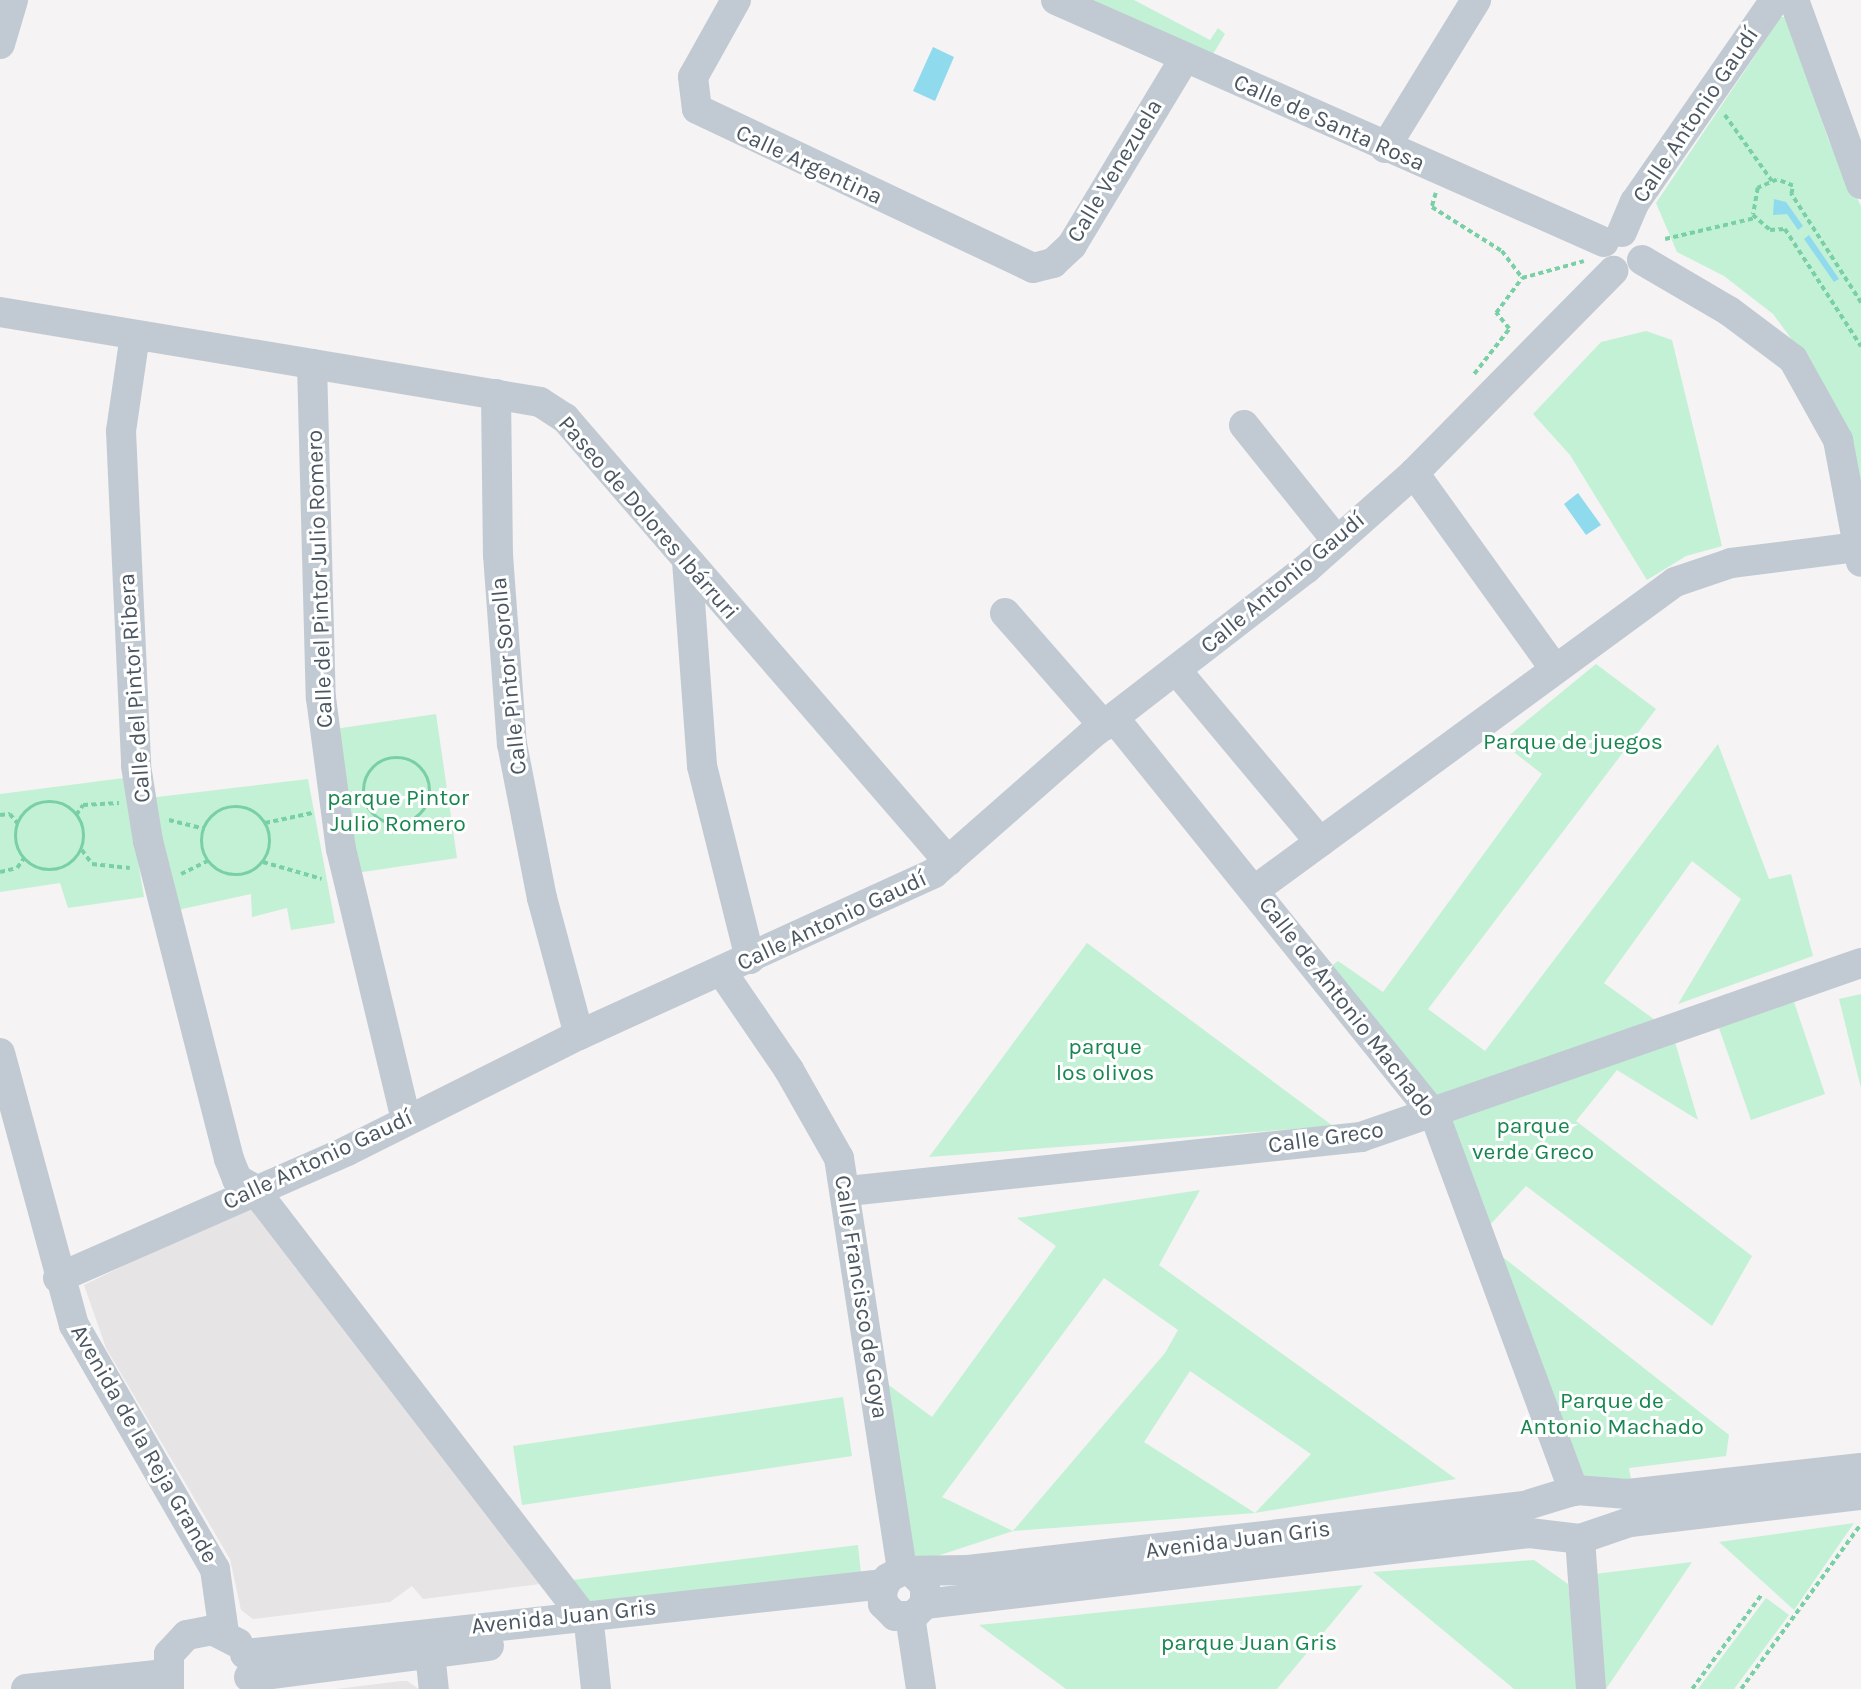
<!DOCTYPE html>
<html>
<head>
<meta charset="utf-8">
<style>
  body { margin:0 }
  #map { position:relative; width:1861px; height:1689px; overflow:hidden; background:#f5f3f3; font-family:Karla,sans-serif }
  div>[style] { position:absolute }
  .education>* { inset:0; background:#e6e4e5 }
  .green>* { inset:0; background:#c3f1d5 }
  .water>* { inset:0; background:#90daee }
  .path>* { height:3.5px; margin-top:-1.75px; transform-origin:0; background:repeating-linear-gradient(90deg,#7ad0a6 0 5px,transparent 0 8.5px) }
  .path>.ring { margin:-1.75px; padding:0; box-sizing:content-box; background:none; border:3.5px solid #7ad0a6; border-radius:50% }
  .minor>* { height:30px; margin:-15px; padding:0 15px; transform-origin:15px; border-radius:15px; background:#c1cad2 }
  span { translate:-50% -50%; white-space:nowrap; text-align:center; line-height:1.15; -webkit-text-stroke:6px #fff; paint-order:stroke }
  .street-label { font-size:23px; color:#4a5661 }
  .park-label { font-size:23px; color:#17864f }
</style>
</head>
<body>
<div id="map">
  <div class="education">
    <i style="clip-path:polygon(258px 1200px,296px 1269px,310px 1278px,548px 1583px,423px 1599px,412px 1586px,390px 1602px,253px 1619px,241px 1610px,230px 1559px,106px 1348px,84px 1285px)"></i>
    <i style="clip-path:polygon(407px 1681px,419px 1689px,336px 1689px,402px 1681px)"></i>
  </div>
  <div class="green">
    <i style="clip-path:polygon(1089px 0,1134px 0,1210px 40px,1218px 28px,1225px 34px,1213px 54px)"></i>
    <i style="clip-path:polygon(1781px 17px,1788px 17px,1828px 139px,1861px 206px,1861px 501px,1815px 371px,1773px 314px,1724px 276px,1677px 252px,1656px 203px)"></i>
    <i style="clip-path:polygon(1646px 331px,1672px 340px,1722px 546px,1686px 556px,1647px 580px,1570px 455px,1533px 414px,1601px 342px)"></i>
    <i style="clip-path:polygon(1596px 664px,1656px 709px,1428px 1009px,1485px 1051px,1718px 744px,1769px 879px,1791px 874px,1813px 956px,1678px 1004px,1741px 899px,1692px 861px,1604px 983px,1662px 1025px,1439px 1106px,1330px 967px,1338px 961px,1383px 992px,1542px 774px,1501px 742px)"></i>
    <i style="clip-path:polygon(436px 714px,457px 858px,356px 873px,335px 729px)"></i>
    <i style="clip-path:polygon(124px 778px,144px 897px,68px 908px,60px 883px,0 892px,0 794px)"></i>
    <i style="clip-path:polygon(308px 779px,335px 923px,291px 930px,287px 908px,252px 917px,251px 894px,173px 911px,149px 798px)"></i>
    <i style="clip-path:polygon(1087px 943px,1333px 1126px,929px 1157px)"></i>
    <i style="clip-path:polygon(1861px 994px,1861px 1088px,1839px 999px)"></i>
    <i style="clip-path:polygon(1794px 1002px,1825px 1094px,1751px 1120px,1719px 1028px)"></i>
    <i style="clip-path:polygon(1675px 1042px,1698px 1120px,1617px 1070px,1576px 1121px,1752px 1256px,1712px 1326px,1526px 1186px,1488px 1227px,1445px 1122px)"></i>
    <i style="clip-path:polygon(evenodd,1200px 1190px,1159px 1265px,1456px 1479px,1255px 1513px,1013px 1531px,925px 1560px,909px 1553px,886px 1383px,932px 1417px,1056px 1246px,1017px 1218px,1200px 1190px,1104px 1278px,1178px 1330px,1165px 1353px,1013px 1531px,942px 1497px,1104px 1278px,1200px 1190px,1190px 1371px,1311px 1454px,1255px 1513px,1144px 1442px,1190px 1371px)"></i>
    <i style="clip-path:polygon(1490px 1247px,1729px 1435px,1726px 1456px,1629px 1468px,1631px 1479px,1575px 1478px)"></i>
    <i style="clip-path:polygon(843px 1397px,852px 1456px,522px 1505px,513px 1446px)"></i>
    <i style="clip-path:polygon(1854px 1523px,1794px 1610px,1719px 1542px)"></i>
    <i style="clip-path:polygon(858px 1545px,861px 1574px,585px 1608px,564px 1581px)"></i>
    <i style="clip-path:polygon(1534px 1560px,1568px 1584px,1578px 1689px,1514px 1689px,1373px 1572px)"></i>
    <i style="clip-path:polygon(1692px 1562px,1606px 1689px,1602px 1689px,1595px 1574px)"></i>
    <i style="clip-path:polygon(1363px 1585px,1277px 1689px,1066px 1689px,979px 1625px)"></i>
    <i style="clip-path:polygon(1766px 1598px,1789px 1615px,1734px 1689px,1698px 1689px)"></i>
  </div>
  <div class="water">
    <i style="clip-path:polygon(933px 47px,954px 57px,935px 101px,913px 91px)"></i>
    <i style="clip-path:polygon(1774px 199px,1786px 202px,1803px 226px,1798px 230px,1787px 214px,1773px 215px)"></i>
    <i style="clip-path:polygon(1809px 235px,1839px 279px,1834px 282px,1804px 239px)"></i>
    <i style="clip-path:polygon(1578px 493px,1601px 525px,1586px 535px,1564px 504px)"></i>
  </div>
  <div class="path">
    <i style="left:1725px;top:115px;width:81px;rotate:54.5deg"></i>
    <i style="left:1436px;top:193px;width:15px;rotate:106deg"></i>
    <i style="left:1432px;top:207px;width:83px;rotate:32.2deg"></i>
    <i style="left:1502px;top:251px;width:34px;rotate:53deg"></i>
    <i style="left:1665px;top:239px;width:92px;rotate:-13.1deg"></i>
    <i style="left:1861px;top:303px;width:130px;rotate:-122.7deg"></i>
    <i style="left:1791px;top:194px;width:8px;rotate:-76deg"></i>
    <i style="left:1793px;top:186px;width:17px;rotate:-159deg"></i>
    <i style="left:1777px;top:180px;width:21px;rotate:157deg"></i>
    <i style="left:1758px;top:188px;width:27px;rotate:100deg"></i>
    <i style="left:1753px;top:215px;width:23px;rotate:41deg"></i>
    <i style="left:1770px;top:230px;width:15px;rotate:-4deg"></i>
    <i style="left:1785px;top:229px;width:140px;rotate:57deg"></i>
    <i style="left:1474px;top:374px;width:57px;rotate:-52.1deg"></i>
    <i style="left:1509px;top:329px;width:21px;rotate:-129deg"></i>
    <i style="left:1496px;top:313px;width:44px;rotate:-53.4deg"></i>
    <i style="left:1522px;top:278px;width:64px;rotate:-15.3deg"></i>
    <i class="ring" style="left:364px;top:758px;width:62.5px;height:62.5px"></i>
    <i class="ring" style="left:16px;top:802px;width:64.5px;height:64.5px"></i>
    <i class="ring" style="left:202px;top:807px;width:64.5px;height:64.5px"></i>
    <i style="left:0;top:815px;width:10px;rotate:-6deg"></i>
    <i style="left:10px;top:814px;width:13px;rotate:51deg"></i>
    <i style="left:76px;top:815px;width:12px;rotate:-55deg"></i>
    <i style="left:83px;top:805px;width:36px;rotate:-3deg"></i>
    <i style="left:169px;top:820px;width:36px;rotate:14deg"></i>
    <i style="left:265px;top:823px;width:48px;rotate:-12deg"></i>
    <i style="left:361px;top:828px;width:19px;rotate:-39deg"></i>
    <i style="left:82px;top:850px;width:17px;rotate:54deg"></i>
    <i style="left:92px;top:864px;width:38px;rotate:6deg"></i>
    <i style="left:263px;top:862px;width:61px;rotate:16.1deg"></i>
    <i style="left:0;top:872px;width:17px;rotate:-13deg"></i>
    <i style="left:17px;top:868px;width:12px;rotate:-55deg"></i>
    <i style="left:181px;top:874px;width:30px;rotate:-26deg"></i>
    <i style="left:1692px;top:1689px;width:118px;rotate:-53.6deg"></i>
    <i style="left:1741px;top:1689px;width:204px;rotate:-54deg"></i>
  </div>
  <div class="minor">
    <i style="left:736px;top:0;width:88px;rotate:119.2deg"></i>
    <i style="left:693px;top:77px;width:32px;rotate:83deg"></i>
    <i style="left:697px;top:109px;width:372px;rotate:25.3deg"></i>
    <i style="left:1033px;top:268px;width:21px;rotate:-14deg"></i>
    <i style="left:1053px;top:263px;width:26px;rotate:-43deg"></i>
    <i style="left:1072px;top:245px;width:218px;rotate:-58.9deg"></i>
    <i style="left:1056px;top:0;width:599px;rotate:23.83deg"></i>
    <i style="left:1794px;top:0;width:196px;rotate:70deg"></i>
    <i style="left:0;top:44px;width:46px;rotate:-73.5deg"></i>
    <i style="left:1385px;top:148px;width:174px;rotate:-58.4deg"></i>
    <i style="left:1622px;top:232px;width:33px;rotate:-67deg"></i>
    <i style="left:1635px;top:202px;width:246px;rotate:-55.3deg"></i>
    <i style="left:1642px;top:260px;width:101px;rotate:30.4deg"></i>
    <i style="left:1729px;top:311px;width:80px;rotate:36.9deg"></i>
    <i style="left:1793px;top:359px;width:93px;rotate:60.9deg"></i>
    <i style="left:1838px;top:440px;width:124px;rotate:79.3deg"></i>
    <i style="left:0;top:312px;width:547px;rotate:9.46deg"></i>
    <i style="left:540px;top:402px;width:30px;rotate:33deg"></i>
    <i style="left:565px;top:418px;width:586px;rotate:49.15deg"></i>
    <i style="left:135px;top:335px;width:97px;rotate:98.3deg"></i>
    <i style="left:121px;top:431px;width:335px;rotate:87.4deg"></i>
    <i style="left:136px;top:766px;width:76px;rotate:80.9deg"></i>
    <i style="left:148px;top:841px;width:328px;rotate:75.7deg"></i>
    <i style="left:229px;top:1159px;width:22px;rotate:68deg"></i>
    <i style="left:237px;top:1179px;width:20px;rotate:30deg"></i>
    <i style="left:254px;top:1189px;width:538px;rotate:52.41deg"></i>
    <i style="left:312px;top:364px;width:334px;rotate:88.5deg"></i>
    <i style="left:321px;top:698px;width:152px;rotate:82.5deg"></i>
    <i style="left:341px;top:849px;width:279px;rotate:76.5deg"></i>
    <i style="left:496px;top:394px;width:161px;rotate:89.3deg"></i>
    <i style="left:498px;top:555px;width:190px;rotate:85.8deg"></i>
    <i style="left:512px;top:744px;width:157px;rotate:79deg"></i>
    <i style="left:542px;top:898px;width:142px;rotate:74.9deg"></i>
    <i style="left:1244px;top:425px;width:147px;rotate:51.3deg"></i>
    <i style="left:1414px;top:473px;width:240px;rotate:54.3deg"></i>
    <i style="left:687px;top:561px;width:206px;rotate:85.8deg"></i>
    <i style="left:702px;top:766px;width:199px;rotate:76deg"></i>
    <i style="left:1005px;top:613px;width:150px;rotate:48.8deg"></i>
    <i style="left:1177px;top:671px;width:223px;rotate:50.1deg"></i>
    <i style="left:1114px;top:718px;width:511px;rotate:51.11deg"></i>
    <i style="left:1435px;top:1116px;width:400px;rotate:69.7deg"></i>
    <i style="left:1256px;top:889px;width:519px;rotate:-36.23deg"></i>
    <i style="left:1675px;top:582px;width:59px;rotate:-18.7deg"></i>
    <i style="left:1731px;top:563px;width:128px;rotate:-7.2deg"></i>
    <i style="left:722px;top:972px;width:119px;rotate:55.6deg"></i>
    <i style="left:789px;top:1070px;width:101px;rotate:60.4deg"></i>
    <i style="left:839px;top:1158px;width:418px;rotate:81.3deg"></i>
    <i style="left:0;top:1053px;width:282px;rotate:74.8deg"></i>
    <i style="left:74px;top:1325px;width:282px;rotate:60deg"></i>
    <i style="left:215px;top:1569px;width:65px;rotate:82deg"></i>
    <i style="left:848px;top:1191px;width:516px;rotate:-6.01deg"></i>
    <i style="left:1361px;top:1137px;width:529px;rotate:-19.19deg"></i>
    <i style="left:58px;top:1278px;width:316px;rotate:-23.7deg"></i>
    <i style="left:347px;top:1151px;width:259px;rotate:-26.6deg"></i>
    <i style="left:579px;top:1035px;width:390px;rotate:-24.5deg"></i>
    <i style="left:934px;top:873px;width:209px;rotate:-41.3deg"></i>
    <i style="left:1091px;top:735px;width:272px;rotate:-37.7deg"></i>
    <i style="left:1306px;top:569px;width:144px;rotate:-41.6deg"></i>
    <i style="left:1414px;top:473px;width:284px;rotate:-45.4deg"></i>
    <i style="left:1580px;top:1539px;width:150px;rotate:85.8deg"></i>
    <i style="left:913px;top:1573px;width:17px;rotate:45deg"></i>
    <i style="left:925px;top:1585px;width:19px;rotate:90deg"></i>
    <i style="left:925px;top:1604px;width:17px;rotate:135deg"></i>
    <i style="left:913px;top:1616px;width:18px;rotate:180deg"></i>
    <i style="left:895px;top:1616px;width:17px;rotate:-135deg"></i>
    <i style="left:883px;top:1604px;width:13px;rotate:-94deg"></i>
    <i style="left:882px;top:1591px;width:14px;rotate:-65deg"></i>
    <i style="left:888px;top:1578px;width:16px;rotate:-27deg"></i>
    <i style="left:902px;top:1571px;width:66px;rotate:-0.9deg"></i>
    <i style="left:968px;top:1570px;width:560px;rotate:-6.57deg"></i>
    <i style="left:1524px;top:1506px;width:54px;rotate:-17.1deg"></i>
    <i style="left:1576px;top:1490px;width:52px;rotate:4.4deg"></i>
    <i style="left:1628px;top:1494px;width:234px;rotate:-6.4deg"></i>
    <i style="left:925px;top:1604px;width:608px;rotate:-6.7deg"></i>
    <i style="left:1529px;top:1533px;width:51px;rotate:6.7deg"></i>
    <i style="left:1580px;top:1539px;width:53px;rotate:-18.8deg"></i>
    <i style="left:1630px;top:1522px;width:233px;rotate:-6.7deg"></i>
    <i style="left:910px;top:1616px;width:74px;rotate:81.4deg"></i>
    <i style="left:590px;top:1633px;width:56px;rotate:83.9deg"></i>
    <i style="left:430px;top:1653px;width:36px;rotate:84deg"></i>
    <i style="left:245px;top:1654px;width:643px;rotate:-6.25deg"></i>
    <i style="left:249px;top:1677px;width:242px;rotate:-7.4deg"></i>
    <i style="left:26px;top:1689px;width:140px;rotate:-6.2deg"></i>
    <i style="left:169px;top:1689px;width:35px;rotate:-90deg"></i>
    <i style="left:169px;top:1654px;width:26px;rotate:-47deg"></i>
    <i style="left:187px;top:1635px;width:25px;rotate:-11deg"></i>
    <i style="left:212px;top:1630px;width:29px;rotate:27deg"></i>
  </div>
  <div class="street-label">
    <span style="left:1696px;top:115px;rotate:-56deg">Calle Antonio Gaudí</span>
    <span style="left:1329px;top:123px;rotate:24deg">Calle de Santa Rosa</span>
    <span style="left:809px;top:165px;rotate:25deg">Calle Argentina</span>
    <span style="left:1115px;top:171px;rotate:-59deg">Calle Venezuela</span>
    <span style="left:648px;top:518px;rotate:49deg">Paseo de Dolores Ibárruri</span>
    <span style="left:320px;top:579px;rotate:-92deg">Calle del Pintor Julio Romero</span>
    <span style="left:1283px;top:583px;rotate:-40deg">Calle Antonio Gaudí</span>
    <span style="left:509px;top:676px;rotate:-96deg">Calle Pintor Sorolla</span>
    <span style="left:135px;top:688px;rotate:-94deg">Calle del Pintor Ribera</span>
    <span style="left:832px;top:921px;rotate:-25deg">Calle Antonio Gaudí</span>
    <span style="left:1347px;top:1007px;rotate:52deg">Calle de Antonio Machado</span>
    <span style="left:1326px;top:1138px;rotate:-8deg">Calle Greco</span>
    <span style="left:318px;top:1160px;rotate:-25deg">Calle Antonio Gaudí</span>
    <span style="left:861px;top:1297px;rotate:81deg">Calle Francisco de Goya</span>
    <span style="left:144px;top:1444px;rotate:60deg">Avenida de la Reja Grande</span>
    <span style="left:1238px;top:1540px;rotate:-7deg">Avenida Juan Gris</span>
    <span style="left:564px;top:1617px;rotate:-6deg">Avenida Juan Gris</span>
  </div>
  <div class="park-label">
    <span style="left:1573px;top:742px">Parque de juegos</span>
    <span style="left:398px;top:811px">parque Pintor<br>Julio Romero</span>
    <span style="left:1105px;top:1060px">parque<br>los olivos</span>
    <span style="left:1533px;top:1139px">parque<br>verde Greco</span>
    <span style="left:1612px;top:1414px">Parque de<br>Antonio Machado</span>
    <span style="left:1249px;top:1643px">parque Juan Gris</span>
  </div>
</div>
</body>
</html>
